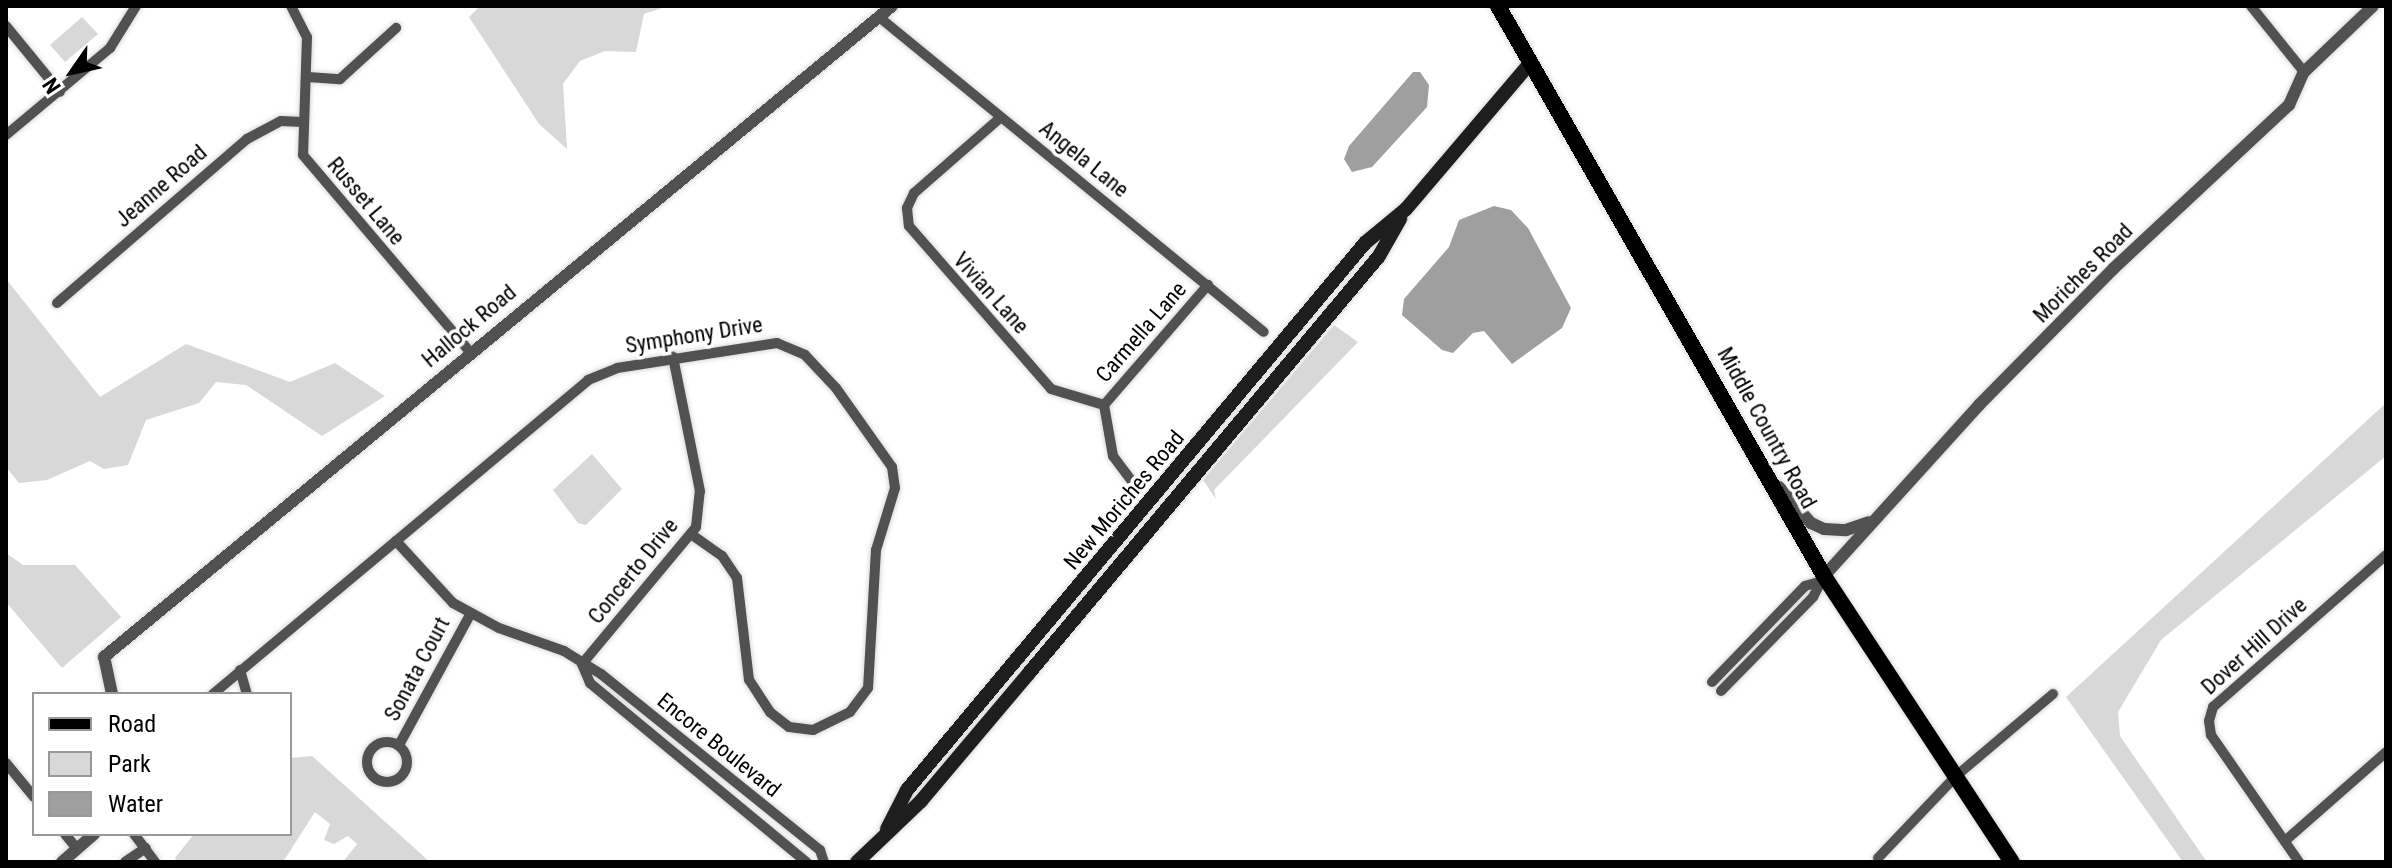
<!DOCTYPE html>
<html>
<head>
<meta charset="utf-8">
<style>
  body { margin:0 }
  #map { position:relative; width:2392px; height:868px; overflow:hidden; background:#fff; font-family:"Roboto Condensed",sans-serif }
  div>[style] { position:absolute }
  .green>* { inset:0; background:#d8d8d8 }
  .water>* { inset:0; background:#9f9f9f }
  .roads { filter:drop-shadow(0 0 2px #dbdbdb) drop-shadow(0 0 2px #dbdbdb) }
  .minor>* { height:10px; margin:-5px; padding:0 5px; transform-origin:5px; border-radius:5px; background:#515151 }
  .minor>.ring { margin:-5px; padding:0; box-sizing:content-box; background:none; border:10px solid #515151; border-radius:50% }
  .tertiary>* { height:12px; margin:-6px; padding:0 6px; transform-origin:6px; border-radius:6px; background:#515151 }
  .secondary>* { height:14px; margin:-7px; padding:0 7px; transform-origin:7px; border-radius:7px; background:#1e1e1e }
  .primary>* { height:16px; margin:-8px; padding:0 8px; transform-origin:8px; border-radius:8px; background:#000 }
  span { translate:-50% -50%; white-space:nowrap; text-align:center; line-height:1.15; -webkit-text-stroke:7px #fff; paint-order:stroke }
  .street-label { font-size:22px; color:#000 }
  .frame { position:absolute; inset:0; border:8px solid #000; pointer-events:none }
  .legend { position:absolute; left:32px; top:692px; width:260px; height:144px; box-sizing:border-box; background:#fff; border:2px solid #999; margin:0; padding:10px 14px; list-style:none; font-size:24px; color:#000 }
  .legend li { display:flex; align-items:center; gap:16px; height:40px }
  .legend b { width:40px; border:2px solid #999 }
  .north { position:absolute; left:32px; top:32px; width:80px; height:80px; -webkit-text-stroke:6px #fff; paint-order:stroke; rotate:236deg; font-size:22px; font-weight:700; line-height:32px; text-align:center; color:#000 }
  .north::after { content:''; display:block; margin:auto; width:28px; height:36px; background:#000; clip-path:polygon(50% 0,100% 100%,50% 72%,0 100%) }
</style>
</head>
<body>
<div id="map">
  <div class="green">
    <i style="clip-path:polygon(480px 6px,668px 6px,644px 14px,636px 52px,605px 51px,580px 61px,563px 84px,567px 149px,539px 124px,469px 17px)"></i>
    <i style="clip-path:polygon(82px 17px,98px 34px,65px 62px,50px 45px)"></i>
    <i style="clip-path:polygon(6px 279px,100px 397px,186px 344px,290px 382px,335px 363px,385px 396px,322px 436px,246px 385px,216px 382px,199px 403px,146px 420px,128px 465px,104px 469px,90px 461px,47px 480px,19px 483px,6px 467px)"></i>
    <i style="clip-path:polygon(1334px 325px,1358px 342px,1214px 490px,1216px 499px,1203px 480px)"></i>
    <i style="clip-path:polygon(2386px 403px,2386px 456px,2161px 640px,2118px 712px,2120px 736px,2207px 862px,2183px 862px,2066px 697px)"></i>
    <i style="clip-path:polygon(592px 454px,622px 489px,586px 525px,578px 523px,553px 490px)"></i>
    <i style="clip-path:polygon(6px 553px,23px 565px,75px 565px,121px 617px,62px 668px,6px 602px)"></i>
    <i style="clip-path:polygon(312px 756px,430px 862px,343px 862px,357px 844px,348px 836px,334px 844px,324px 840px,330px 824px,315px 812px,283px 862px,177px 862px,175px 858px,194px 834px,290px 834px,290px 758px)"></i>
  </div>
  <div class="water">
    <i style="clip-path:polygon(1413px 72px,1420px 72px,1429px 85px,1427px 107px,1372px 167px,1352px 172px,1344px 159px,1349px 146px)"></i>
    <i style="clip-path:polygon(1494px 206px,1511px 210px,1528px 228px,1571px 308px,1562px 328px,1512px 364px,1484px 331px,1473px 333px,1453px 353px,1442px 350px,1402px 315px,1404px 299px,1449px 247px,1459px 220px)"></i>
  </div>
  <div class="roads">
    <div class="minor">
      <i style="left:291px;top:6px;width:35px;rotate:63deg"></i>
      <i style="left:307px;top:37px;width:118px;rotate:91.9deg"></i>
      <i style="left:303px;top:155px;width:258px;rotate:49.7deg"></i>
      <i style="left:2251px;top:6px;width:85px;rotate:51.2deg"></i>
      <i style="left:879px;top:17px;width:497px;rotate:39.3deg"></i>
      <i style="left:6px;top:26px;width:85px;rotate:50.7deg"></i>
      <i style="left:308px;top:77px;width:32px;rotate:4deg"></i>
      <i style="left:340px;top:79px;width:76px;rotate:-42.3deg"></i>
      <i style="left:1000px;top:118px;width:114px;rotate:138.9deg"></i>
      <i style="left:914px;top:193px;width:17px;rotate:115deg"></i>
      <i style="left:907px;top:208px;width:18px;rotate:84deg"></i>
      <i style="left:909px;top:226px;width:216px;rotate:48.9deg"></i>
      <i style="left:1051px;top:389px;width:55px;rotate:16.8deg"></i>
      <i style="left:1104px;top:405px;width:52px;rotate:80deg"></i>
      <i style="left:1113px;top:456px;width:34px;rotate:53deg"></i>
      <i style="left:6px;top:135px;width:136px;rotate:-39.9deg"></i>
      <i style="left:110px;top:48px;width:49px;rotate:-58.2deg"></i>
      <i style="left:57px;top:303px;width:251px;rotate:-40.8deg"></i>
      <i style="left:247px;top:139px;width:38px;rotate:-28deg"></i>
      <i style="left:281px;top:121px;width:21px;rotate:3deg"></i>
      <i style="left:1104px;top:405px;width:159px;rotate:-49.1deg"></i>
      <i style="left:396px;top:541px;width:84px;rotate:47.4deg"></i>
      <i style="left:453px;top:603px;width:52px;rotate:28.5deg"></i>
      <i style="left:499px;top:628px;width:69px;rotate:19.5deg"></i>
      <i style="left:564px;top:651px;width:44px;rotate:31.9deg"></i>
      <i style="left:601px;top:674px;width:281px;rotate:38.8deg"></i>
      <i style="left:820px;top:850px;width:13px;rotate:72deg"></i>
      <i style="left:582px;top:664px;width:178px;rotate:-50.2deg"></i>
      <i style="left:696px;top:527px;width:36px;rotate:-84deg"></i>
      <i style="left:700px;top:491px;width:137px;rotate:-101.4deg"></i>
      <i style="left:582px;top:664px;width:21px;rotate:67deg"></i>
      <i style="left:590px;top:683px;width:281px;rotate:39.6deg"></i>
      <i style="left:240px;top:670px;width:25px;rotate:74deg"></i>
      <i style="left:1712px;top:682px;width:134px;rotate:-45.9deg"></i>
      <i style="left:1805px;top:586px;width:14px;rotate:-17deg"></i>
      <i style="left:1721px;top:691px;width:132px;rotate:-45.6deg"></i>
      <i style="left:1813px;top:597px;width:24px;rotate:-62deg"></i>
      <i style="left:213px;top:694px;width:489px;rotate:-39.9deg"></i>
      <i style="left:588px;top:380px;width:31px;rotate:-22deg"></i>
      <i style="left:617px;top:368px;width:162px;rotate:-8.9deg"></i>
      <i style="left:777px;top:343px;width:30px;rotate:23deg"></i>
      <i style="left:805px;top:355px;width:45px;rotate:46.8deg"></i>
      <i style="left:836px;top:388px;width:97px;rotate:54.7deg"></i>
      <i style="left:892px;top:467px;width:21px;rotate:82deg"></i>
      <i style="left:895px;top:488px;width:65px;rotate:107deg"></i>
      <i style="left:876px;top:550px;width:138px;rotate:93.3deg"></i>
      <i style="left:868px;top:688px;width:30px;rotate:127deg"></i>
      <i style="left:850px;top:712px;width:41px;rotate:154.1deg"></i>
      <i style="left:813px;top:730px;width:24px;rotate:-173deg"></i>
      <i style="left:789px;top:727px;width:24px;rotate:-142deg"></i>
      <i style="left:770px;top:712px;width:38px;rotate:-123deg"></i>
      <i style="left:749px;top:680px;width:103px;rotate:-96.7deg"></i>
      <i style="left:737px;top:578px;width:27px;rotate:-124deg"></i>
      <i style="left:722px;top:556px;width:38px;rotate:-145deg"></i>
      <i class="ring" style="left:367px;top:742px;width:30px;height:30px"></i>
      <i style="left:399px;top:745px;width:150px;rotate:-61.4deg"></i>
      <i style="left:6px;top:763px;width:44px;rotate:50.5deg"></i>
      <i style="left:65px;top:834px;width:19px;rotate:51deg"></i>
      <i style="left:134px;top:834px;width:35px;rotate:53deg"></i>
      <i style="left:2286px;top:840px;width:133px;rotate:-41.3deg"></i>
      <i style="left:1878px;top:858px;width:113px;rotate:-46.4deg"></i>
      <i style="left:1956px;top:776px;width:127px;rotate:-40.2deg"></i>
      <i style="left:125px;top:862px;width:25px;rotate:-34deg"></i>
      <i style="left:2299px;top:862px;width:155px;rotate:-124.7deg"></i>
      <i style="left:2211px;top:735px;width:14px;rotate:-98deg"></i>
      <i style="left:2209px;top:721px;width:15px;rotate:-74deg"></i>
      <i style="left:2213px;top:707px;width:230px;rotate:-41.3deg"></i>
    </div>
    <div class="tertiary">
      <i style="left:1779px;top:487px;width:48px;rotate:48.4deg"></i>
      <i style="left:1811px;top:523px;width:14px;rotate:25deg"></i>
      <i style="left:1824px;top:529px;width:22px;rotate:3deg"></i>
      <i style="left:1846px;top:530px;width:24px;rotate:-19deg"></i>
      <i style="left:1824px;top:576px;width:231px;rotate:-47.8deg"></i>
      <i style="left:1979px;top:405px;width:191px;rotate:-45.4deg"></i>
      <i style="left:2113px;top:269px;width:241px;rotate:-43deg"></i>
      <i style="left:2289px;top:105px;width:36px;rotate:-66deg"></i>
      <i style="left:2304px;top:72px;width:95px;rotate:-43.7deg"></i>
      <i style="left:112px;top:694px;width:38px;rotate:-102deg"></i>
      <i style="left:104px;top:657px;width:1022px;rotate:-39.56deg"></i>
      <i style="left:62px;top:862px;width:43px;rotate:-41.2deg"></i>
    </div>
    <div class="secondary">
      <i style="left:887px;top:829px;width:44px;rotate:-62.9deg"></i>
      <i style="left:907px;top:790px;width:713px;rotate:-50.06deg"></i>
      <i style="left:1365px;top:243px;width:53px;rotate:-39.7deg"></i>
      <i style="left:1406px;top:209px;width:193px;rotate:-49.6deg"></i>
      <i style="left:857px;top:862px;width:88px;rotate:-43.6deg"></i>
      <i style="left:921px;top:801px;width:167px;rotate:-49.8deg"></i>
      <i style="left:1029px;top:673px;width:544px;rotate:-49.99deg"></i>
      <i style="left:1379px;top:256px;width:43px;rotate:-60.4deg"></i>
    </div>
    <div class="primary">
      <i style="left:1498px;top:6px;width:657px;rotate:60.23deg"></i>
      <i style="left:1824px;top:576px;width:342px;rotate:56.7deg"></i>
    </div>
  </div>
  <div class="street-label">
    <span style="left:1084px;top:159px;rotate:39deg">Angela Lane</span>
    <span style="left:161px;top:186px;rotate:-41deg">Jeanne Road</span>
    <span style="left:366px;top:201px;rotate:50deg">Russet Lane</span>
    <span style="left:2083px;top:273px;rotate:-45deg">Moriches Road</span>
    <span style="left:991px;top:293px;rotate:48deg">Vivian Lane</span>
    <span style="left:469px;top:326px;rotate:-40deg">Hallock Road</span>
    <span style="left:1141px;top:332px;rotate:-49deg">Carmella Lane</span>
    <span style="left:694px;top:335px;rotate:-9deg">Symphony Drive</span>
    <span style="left:1767px;top:428px;rotate:61deg">Middle Country Road</span>
    <span style="left:1124px;top:500px;rotate:-50deg">New Moriches Road</span>
    <span style="left:633px;top:571px;rotate:-51deg">Concerto Drive</span>
    <span style="left:2254px;top:646px;rotate:-42deg">Dover Hill Drive</span>
    <span style="left:417px;top:669px;rotate:-62deg">Sonata Court</span>
    <span style="left:719px;top:745px;rotate:39deg">Encore Boulevard</span>
  </div>
  <div class="frame"></div>
  <ul class="legend">
  <li><b style="height:10px;background:#000"></b>Road</li>
  <li><b style="height:22px;background:#d8d8d8"></b>Park</li>
  <li><b style="height:22px;background:#9f9f9f"></b>Water</li>
  </ul>
  <div class="north">N</div>
</div>
</body>
</html>
